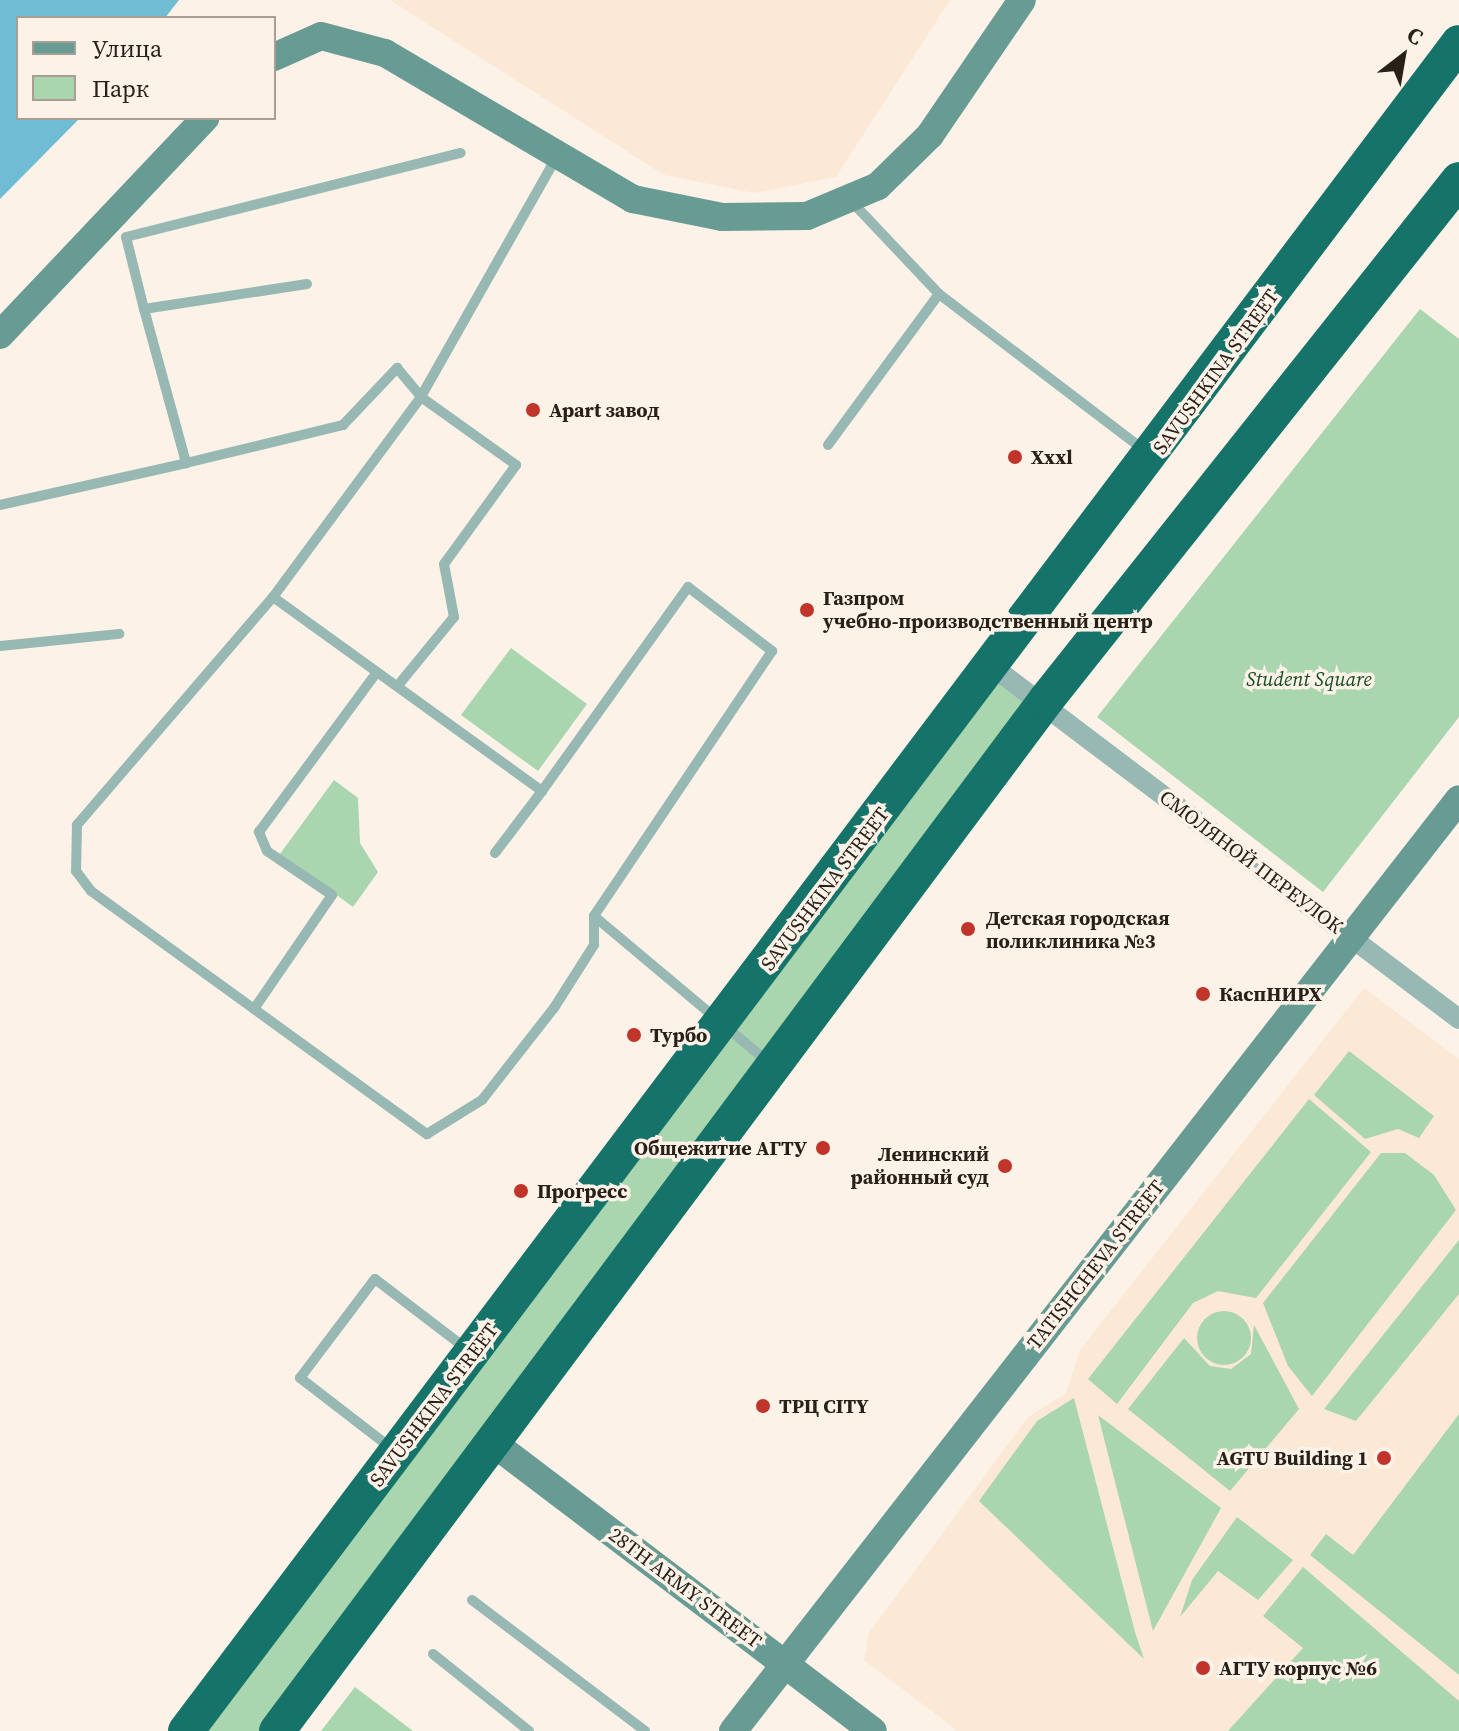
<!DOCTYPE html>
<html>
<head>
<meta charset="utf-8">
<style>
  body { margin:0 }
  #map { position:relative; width:1459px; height:1731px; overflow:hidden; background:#fcf2e8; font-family:"Source Serif 4",serif }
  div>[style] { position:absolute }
  .built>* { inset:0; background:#fbe9d6 }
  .green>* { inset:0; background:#a9d6ae }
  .round { border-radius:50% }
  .water>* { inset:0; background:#71bcd5 }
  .lane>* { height:10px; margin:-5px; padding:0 5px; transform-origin:5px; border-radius:5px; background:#97b8b3 }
  .street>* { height:20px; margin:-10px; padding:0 10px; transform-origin:10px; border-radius:10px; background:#97b8b3 }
  .secondary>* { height:28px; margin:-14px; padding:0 14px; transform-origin:14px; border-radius:14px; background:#679b93 }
  .highway>* { height:36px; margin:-18px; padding:0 18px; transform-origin:18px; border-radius:18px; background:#157369 }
  .dots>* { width:22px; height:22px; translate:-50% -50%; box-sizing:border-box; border:4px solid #fcf2e8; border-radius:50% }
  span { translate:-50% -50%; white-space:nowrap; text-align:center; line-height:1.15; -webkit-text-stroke:7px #fcf2e8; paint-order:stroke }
  .street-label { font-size:20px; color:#292117 }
  .poi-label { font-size:20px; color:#292117; font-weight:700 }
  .left { translate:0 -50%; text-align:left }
  .right { translate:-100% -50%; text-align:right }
  .park-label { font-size:20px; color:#134b21; font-style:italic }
  .legend { position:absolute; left:16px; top:16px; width:260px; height:104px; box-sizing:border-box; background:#fcf2e8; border:2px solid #a89e94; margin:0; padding:10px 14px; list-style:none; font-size:24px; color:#292117 }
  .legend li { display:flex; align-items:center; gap:16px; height:40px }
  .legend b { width:40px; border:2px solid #a89e94 }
  .north { position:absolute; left:1363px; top:16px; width:80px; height:80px; -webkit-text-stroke:6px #fcf2e8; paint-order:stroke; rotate:31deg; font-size:22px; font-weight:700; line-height:32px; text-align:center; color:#292117 }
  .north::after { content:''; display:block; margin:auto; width:28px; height:36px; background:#292117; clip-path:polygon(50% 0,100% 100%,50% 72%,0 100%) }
</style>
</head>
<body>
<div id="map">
  <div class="built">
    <i style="clip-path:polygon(390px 0,950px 0,836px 177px,754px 193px,664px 175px)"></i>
    <i style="clip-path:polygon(1364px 988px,1459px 1059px,1459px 1731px,958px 1731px,864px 1660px,869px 1633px,1028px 1417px,1066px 1393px,1080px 1350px)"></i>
  </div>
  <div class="green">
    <i style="clip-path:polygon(1420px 309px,1459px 339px,1459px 717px,1323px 892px,1097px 717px)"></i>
    <i style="clip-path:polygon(511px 648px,587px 704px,538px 771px,461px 715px)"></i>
    <i style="clip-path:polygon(994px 678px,1030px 706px,270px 1731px,188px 1731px)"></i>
    <i style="clip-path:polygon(334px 780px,358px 798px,360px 843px,378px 872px,353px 907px,280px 854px)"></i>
    <i style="clip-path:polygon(1349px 1051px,1434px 1116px,1419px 1138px,1398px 1129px,1365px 1139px,1314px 1095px)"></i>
    <i style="clip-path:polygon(1309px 1099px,1371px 1152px,1256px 1298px,1218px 1291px,1193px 1303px,1117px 1404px,1088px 1379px)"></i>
    <i style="clip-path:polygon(1381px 1153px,1405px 1153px,1434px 1175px,1456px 1210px,1312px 1396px,1288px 1366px,1263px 1303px)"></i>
    <i style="clip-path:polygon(1459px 1240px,1459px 1294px,1356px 1421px,1324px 1409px)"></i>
    <i class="round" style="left:1197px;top:1311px;width:54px;height:54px"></i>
    <i style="clip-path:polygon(1254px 1325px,1299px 1409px,1230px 1491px,1128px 1409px,1184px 1338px,1210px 1366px,1231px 1369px,1251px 1354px)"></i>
    <i style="clip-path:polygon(1074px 1398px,1135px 1632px,1144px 1659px,979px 1501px,1037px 1421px)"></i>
    <i style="clip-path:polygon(1459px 1414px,1459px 1675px,1310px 1555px,1326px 1534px,1353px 1555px)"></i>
    <i style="clip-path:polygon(1098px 1415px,1221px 1508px,1153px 1631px)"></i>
    <i style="clip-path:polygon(1237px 1517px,1293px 1560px,1258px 1600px,1218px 1571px,1180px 1617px,1192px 1580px)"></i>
    <i style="clip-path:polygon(1303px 1567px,1459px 1701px,1459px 1731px,1228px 1731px,1303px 1648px,1263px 1616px)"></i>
    <i style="clip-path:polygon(355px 1687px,413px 1731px,321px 1731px)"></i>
  </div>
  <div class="water">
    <i style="clip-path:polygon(0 0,179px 0,165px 18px,18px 18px,18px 118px,80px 118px,0 199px)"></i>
  </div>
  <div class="lane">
    <i style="left:556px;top:158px;width:274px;rotate:119.5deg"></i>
    <i style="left:421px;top:397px;width:249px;rotate:126.5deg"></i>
    <i style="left:273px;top:597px;width:301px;rotate:130.7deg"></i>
    <i style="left:77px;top:825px;width:46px;rotate:91.2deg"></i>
    <i style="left:76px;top:871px;width:25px;rotate:53deg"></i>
    <i style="left:91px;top:891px;width:415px;rotate:35.9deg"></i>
    <i style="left:427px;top:1134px;width:65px;rotate:-31.7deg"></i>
    <i style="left:482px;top:1100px;width:117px;rotate:-52deg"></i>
    <i style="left:554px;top:1008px;width:75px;rotate:-57.6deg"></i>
    <i style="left:594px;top:945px;width:29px;rotate:-90deg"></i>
    <i style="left:307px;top:284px;width:165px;rotate:171.3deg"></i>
    <i style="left:144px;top:309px;width:74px;rotate:-104deg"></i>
    <i style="left:126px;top:237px;width:345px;rotate:-14.1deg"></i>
    <i style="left:939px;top:294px;width:258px;rotate:37.3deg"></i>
    <i style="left:144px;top:309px;width:160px;rotate:74.7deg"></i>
    <i style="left:186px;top:463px;width:162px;rotate:-13.6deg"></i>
    <i style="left:343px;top:425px;width:79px;rotate:-46.5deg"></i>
    <i style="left:397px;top:368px;width:38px;rotate:50deg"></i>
    <i style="left:421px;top:397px;width:117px;rotate:35.6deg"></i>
    <i style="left:516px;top:465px;width:122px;rotate:126deg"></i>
    <i style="left:444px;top:564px;width:54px;rotate:79.3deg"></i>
    <i style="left:454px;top:617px;width:85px;rotate:129.3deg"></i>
    <i style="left:828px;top:445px;width:187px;rotate:-53.7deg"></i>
    <i style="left:939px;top:294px;width:129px;rotate:-133.4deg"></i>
    <i style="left:0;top:505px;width:191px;rotate:-12.7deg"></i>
    <i style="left:273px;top:597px;width:332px;rotate:35.8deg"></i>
    <i style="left:542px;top:791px;width:251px;rotate:-54.4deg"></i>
    <i style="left:688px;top:587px;width:106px;rotate:37.3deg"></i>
    <i style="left:772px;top:651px;width:319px;rotate:123.9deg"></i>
    <i style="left:594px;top:916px;width:227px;rotate:40deg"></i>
    <i style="left:0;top:646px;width:120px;rotate:-5.8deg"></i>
    <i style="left:495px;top:853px;width:78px;rotate:-52.8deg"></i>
    <i style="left:254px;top:1009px;width:138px;rotate:-55.6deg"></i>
    <i style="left:332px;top:895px;width:78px;rotate:-145.9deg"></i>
    <i style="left:267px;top:851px;width:21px;rotate:-113deg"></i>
    <i style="left:259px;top:832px;width:194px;rotate:-53.6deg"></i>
    <i style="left:391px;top:1448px;width:115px;rotate:-142.4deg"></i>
    <i style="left:300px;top:1378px;width:124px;rotate:-52.9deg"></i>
    <i style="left:375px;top:1279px;width:117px;rotate:37.4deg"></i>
    <i style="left:472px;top:1600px;width:217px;rotate:37.1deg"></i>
    <i style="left:433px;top:1654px;width:123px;rotate:38.7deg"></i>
  </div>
  <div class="street">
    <i style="left:993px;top:667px;width:584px;rotate:37.07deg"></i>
  </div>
  <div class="secondary">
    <i style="left:274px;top:57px;width:51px;rotate:-24.1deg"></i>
    <i style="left:321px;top:36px;width:66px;rotate:14.9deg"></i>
    <i style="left:385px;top:53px;width:288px;rotate:30.5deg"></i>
    <i style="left:633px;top:199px;width:91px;rotate:11.4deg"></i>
    <i style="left:722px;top:217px;width:85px;rotate:-0.7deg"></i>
    <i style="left:807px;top:216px;width:77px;rotate:-22.9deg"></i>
    <i style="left:878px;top:186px;width:73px;rotate:-44.4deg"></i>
    <i style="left:930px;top:135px;width:163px;rotate:-55.7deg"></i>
    <i style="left:0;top:335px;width:299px;rotate:-46.6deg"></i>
    <i style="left:496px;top:1445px;width:473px;rotate:37.2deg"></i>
    <i style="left:733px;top:1731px;width:1181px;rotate:-52.08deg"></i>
  </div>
  <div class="highway">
    <i style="left:186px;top:1731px;width:2114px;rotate:-52.98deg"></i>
    <i style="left:277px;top:1731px;width:1286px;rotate:-53.28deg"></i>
    <i style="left:1046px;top:700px;width:664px;rotate:-51.54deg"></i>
  </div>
  <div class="dots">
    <i style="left:533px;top:410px;background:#c1342a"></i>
    <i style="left:1015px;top:457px;background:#c1342a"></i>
    <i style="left:807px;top:610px;background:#c1342a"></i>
    <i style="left:968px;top:929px;background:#c1342a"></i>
    <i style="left:1203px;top:994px;background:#c1342a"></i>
    <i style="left:634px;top:1035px;background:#c1342a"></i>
    <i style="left:823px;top:1148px;background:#c1342a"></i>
    <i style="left:1005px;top:1166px;background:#c1342a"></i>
    <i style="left:521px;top:1191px;background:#c1342a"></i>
    <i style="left:763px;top:1406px;background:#c1342a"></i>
    <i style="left:1384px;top:1458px;background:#c1342a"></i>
    <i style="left:1203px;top:1668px;background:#c1342a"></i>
  </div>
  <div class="street-label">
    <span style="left:1216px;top:372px;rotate:-54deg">SAVUSHKINA STREET</span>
    <span style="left:1251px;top:862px;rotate:37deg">СМОЛЯНОЙ ПЕРЕУЛОК</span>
    <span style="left:825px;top:889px;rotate:-53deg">SAVUSHKINA STREET</span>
    <span style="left:1096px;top:1265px;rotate:-52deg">TATISHCHEVA STREET</span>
    <span style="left:434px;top:1405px;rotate:-53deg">SAVUSHKINA STREET</span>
    <span style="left:685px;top:1588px;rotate:37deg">28TH ARMY STREET</span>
  </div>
  <div class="poi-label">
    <span class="left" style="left:549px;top:410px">Apart завод</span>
    <span class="left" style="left:1031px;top:457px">Xxxl</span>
    <span class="left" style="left:823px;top:610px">Газпром<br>учебно-производственный центр</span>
    <span class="left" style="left:986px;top:930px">Детская городская<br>поликлиника №3</span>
    <span class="left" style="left:1219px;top:994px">КаспНИРХ</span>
    <span class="left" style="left:650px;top:1035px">Турбо</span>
    <span class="right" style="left:807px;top:1148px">Общежитие АГТУ</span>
    <span class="right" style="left:989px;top:1166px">Ленинский<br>районный суд</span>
    <span class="left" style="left:537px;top:1191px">Прогресс</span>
    <span class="left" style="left:779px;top:1406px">ТРЦ CITY</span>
    <span class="right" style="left:1368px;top:1458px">AGTU Building 1</span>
    <span class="left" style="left:1219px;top:1668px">АГТУ корпус №6</span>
  </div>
  <div class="park-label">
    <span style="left:1309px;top:679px">Student Square</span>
  </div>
  <ul class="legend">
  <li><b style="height:10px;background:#679b93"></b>Улица</li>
  <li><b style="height:22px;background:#a9d6ae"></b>Парк</li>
  </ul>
  <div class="north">С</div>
</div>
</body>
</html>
